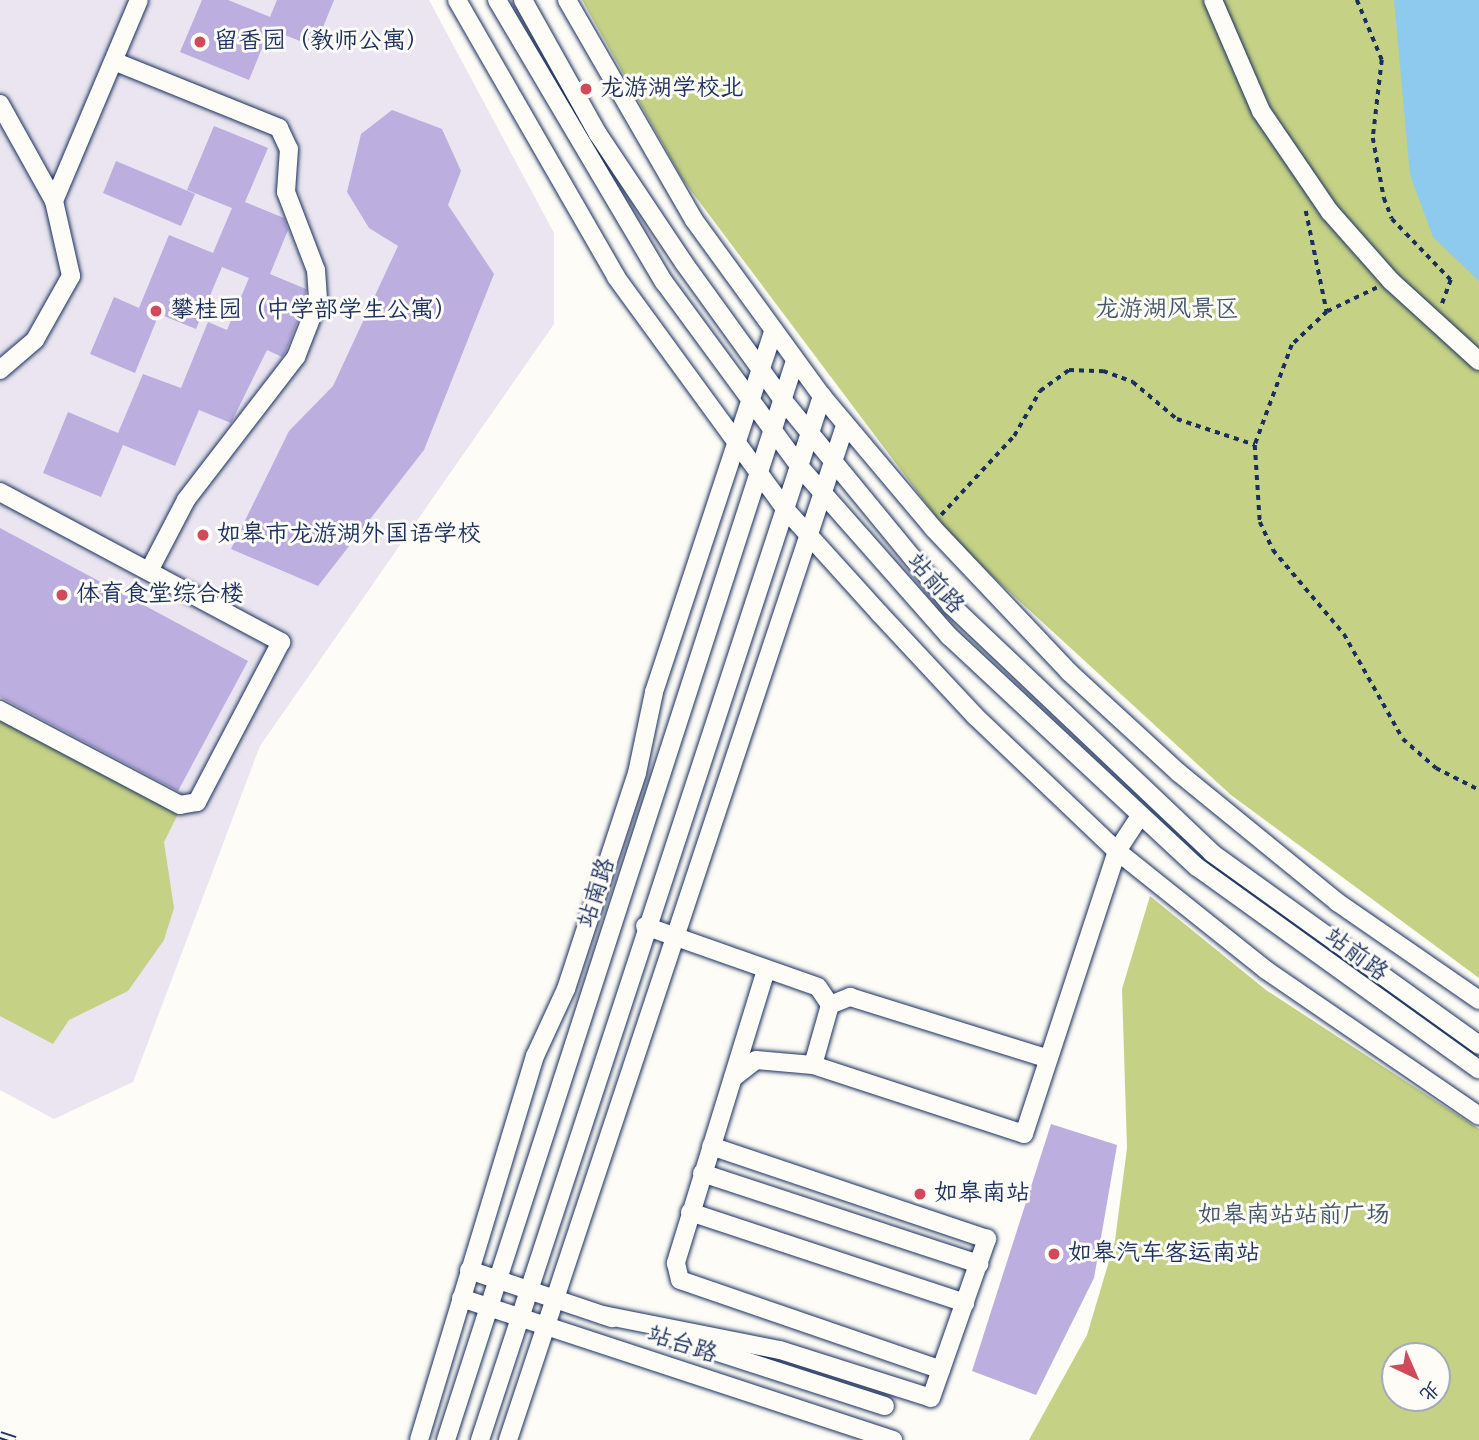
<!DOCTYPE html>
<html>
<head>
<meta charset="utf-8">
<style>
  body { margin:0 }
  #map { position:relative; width:1479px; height:1440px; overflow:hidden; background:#fdfcf7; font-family:"Architects Daughter","LXGW WenKai TC",sans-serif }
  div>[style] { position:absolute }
  .built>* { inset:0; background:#eae5f0 }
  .green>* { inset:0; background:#c5d185 }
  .water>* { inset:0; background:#8ecaee }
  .building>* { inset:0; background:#bcaedf }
  .path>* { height:3.5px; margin-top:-1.75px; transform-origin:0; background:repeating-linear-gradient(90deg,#1b2f5e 0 5px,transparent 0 10px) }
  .roads { filter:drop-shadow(0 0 2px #1b2f5e) drop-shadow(0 0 2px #1b2f5e) }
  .minor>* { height:18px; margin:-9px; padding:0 9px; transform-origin:9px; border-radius:9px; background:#fdfcf7 }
  .rail>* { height:8px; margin-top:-4px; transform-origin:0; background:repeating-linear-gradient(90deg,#fdfcf7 0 16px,#1b2f5e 0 32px); box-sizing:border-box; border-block:2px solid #1b2f5e }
  .dots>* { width:19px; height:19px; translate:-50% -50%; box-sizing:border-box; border:4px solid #fdfcf7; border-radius:50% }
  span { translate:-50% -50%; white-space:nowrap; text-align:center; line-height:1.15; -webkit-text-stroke:6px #fdfcf7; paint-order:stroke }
  .poi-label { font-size:24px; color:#1b2f5e }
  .left { translate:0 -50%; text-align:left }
  .park-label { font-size:24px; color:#465868 }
  .street-label { font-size:24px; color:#1b2f5e }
  .north { position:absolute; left:1381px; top:1342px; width:70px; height:70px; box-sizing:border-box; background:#fdfcf7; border:2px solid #a3aaba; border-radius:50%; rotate:136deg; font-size:19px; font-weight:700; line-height:28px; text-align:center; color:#1b2f5e }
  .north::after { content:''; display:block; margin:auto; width:24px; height:32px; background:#d1495b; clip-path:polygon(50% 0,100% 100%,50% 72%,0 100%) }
</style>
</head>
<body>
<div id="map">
  <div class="built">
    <i style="clip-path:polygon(0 0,429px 0,554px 233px,554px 324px,260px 746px,133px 1082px,54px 1119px,0 1090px)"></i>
  </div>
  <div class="green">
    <i style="clip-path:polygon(582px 0,1479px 0,1479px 978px,1231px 795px,955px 542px,683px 180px)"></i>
    <i style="clip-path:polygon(0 720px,178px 814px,164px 842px,174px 908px,164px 940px,128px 991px,69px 1020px,53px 1044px,0 1016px)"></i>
    <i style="clip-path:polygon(evenodd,1150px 896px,1266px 990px,1479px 1129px,1479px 1440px,1029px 1440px,1087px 1335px,1115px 1241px,1127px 1148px,1122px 989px,1150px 896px,1395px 1356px,1437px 1356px,1437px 1398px,1395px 1398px,1395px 1356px)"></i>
  </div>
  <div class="water">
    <i style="clip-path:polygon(1394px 0,1479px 0,1479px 281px,1433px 237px,1410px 175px)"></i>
  </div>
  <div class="building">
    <i style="clip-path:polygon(202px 0,228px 0,270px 17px,277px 0,334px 0,315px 47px,270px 29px,249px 80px,180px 52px)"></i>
    <i style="clip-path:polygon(392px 110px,442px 129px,461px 171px,448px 205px,494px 274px,424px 450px,318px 586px,231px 549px,289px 431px,333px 386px,398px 246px,369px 228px,347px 192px,361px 134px)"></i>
    <i style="clip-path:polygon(214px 126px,268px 148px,245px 202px,284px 218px,288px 230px,270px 274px,306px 289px,306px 299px,286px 351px,282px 357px,267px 350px,231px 423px,199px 410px,175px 466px,123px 445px,101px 497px,43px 473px,68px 412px,118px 433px,143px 374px,181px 388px,208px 322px,227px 330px,249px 278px,222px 267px,196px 329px,159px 314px,135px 373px,90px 354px,114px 297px,139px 308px,169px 235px,213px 253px,232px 208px,187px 190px)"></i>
    <i style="clip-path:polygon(116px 161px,195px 194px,181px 226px,103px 193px)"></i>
    <i style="clip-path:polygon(0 528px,248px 661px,178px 791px,0 697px)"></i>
    <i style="clip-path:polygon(1051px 1124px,1117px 1145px,1094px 1278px,1036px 1395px,972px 1371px)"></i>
  </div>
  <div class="path">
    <i style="left:1357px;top:0;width:65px;rotate:67.4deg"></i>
    <i style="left:1382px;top:60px;width:79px;rotate:96.6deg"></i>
    <i style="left:1373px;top:138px;width:61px;rotate:79.6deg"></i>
    <i style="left:1384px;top:198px;width:22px;rotate:69deg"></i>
    <i style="left:1392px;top:219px;width:85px;rotate:46deg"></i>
    <i style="left:1451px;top:280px;width:27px;rotate:110deg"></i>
    <i style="left:1306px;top:211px;width:103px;rotate:78.3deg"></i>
    <i style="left:1377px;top:288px;width:55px;rotate:154.4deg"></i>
    <i style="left:1327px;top:312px;width:48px;rotate:136.7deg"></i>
    <i style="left:1292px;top:345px;width:107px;rotate:110.3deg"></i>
    <i style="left:1255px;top:445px;width:77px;rotate:86.3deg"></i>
    <i style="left:1260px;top:522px;width:31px;rotate:65deg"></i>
    <i style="left:1273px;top:550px;width:110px;rotate:49.8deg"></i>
    <i style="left:1344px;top:634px;width:120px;rotate:60.7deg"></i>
    <i style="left:1403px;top:739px;width:44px;rotate:41.3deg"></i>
    <i style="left:1436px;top:768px;width:48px;rotate:27.1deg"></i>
    <i style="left:941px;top:515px;width:108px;rotate:-47.3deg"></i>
    <i style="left:1014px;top:436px;width:52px;rotate:-60deg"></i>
    <i style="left:1040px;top:391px;width:36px;rotate:-36deg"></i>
    <i style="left:1069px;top:370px;width:34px;rotate:2deg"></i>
    <i style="left:1103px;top:371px;width:32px;rotate:20deg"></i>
    <i style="left:1133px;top:382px;width:57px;rotate:40.1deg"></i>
    <i style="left:1177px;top:419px;width:82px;rotate:18.4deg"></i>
  </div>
  <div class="roads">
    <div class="minor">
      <i style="left:457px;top:0;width:319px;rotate:60.1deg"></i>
      <i style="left:616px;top:277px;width:288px;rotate:53.9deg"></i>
      <i style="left:786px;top:510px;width:140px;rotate:47.9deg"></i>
      <i style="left:880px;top:614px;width:139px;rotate:47deg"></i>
      <i style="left:975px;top:716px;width:196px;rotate:43.6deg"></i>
      <i style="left:1117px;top:851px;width:191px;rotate:38.6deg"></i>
      <i style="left:1266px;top:970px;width:258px;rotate:34.4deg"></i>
      <i style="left:497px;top:0;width:328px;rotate:59.4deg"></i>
      <i style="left:664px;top:282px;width:228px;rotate:53.7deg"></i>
      <i style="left:799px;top:466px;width:227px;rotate:48.6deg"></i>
      <i style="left:949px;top:636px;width:339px;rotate:43deg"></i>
      <i style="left:1197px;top:867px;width:347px;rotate:35.7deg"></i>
      <i style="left:523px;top:0;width:154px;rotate:60.8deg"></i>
      <i style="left:598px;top:134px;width:155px;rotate:56.3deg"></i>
      <i style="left:684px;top:263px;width:168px;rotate:54.2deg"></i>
      <i style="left:782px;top:399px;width:268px;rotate:50.6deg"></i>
      <i style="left:952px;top:606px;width:359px;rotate:43.5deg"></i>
      <i style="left:1212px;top:853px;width:329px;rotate:35.7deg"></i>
      <i style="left:567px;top:0;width:254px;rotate:60deg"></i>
      <i style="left:694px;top:220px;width:218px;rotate:54deg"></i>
      <i style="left:822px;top:396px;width:172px;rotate:49.9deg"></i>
      <i style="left:933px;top:528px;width:198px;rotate:46.6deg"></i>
      <i style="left:1069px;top:672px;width:149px;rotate:42.6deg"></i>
      <i style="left:1179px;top:773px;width:204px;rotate:39.2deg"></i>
      <i style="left:1337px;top:902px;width:173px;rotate:34.6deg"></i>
      <i style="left:1213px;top:0;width:121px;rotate:66.6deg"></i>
      <i style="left:1261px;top:111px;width:122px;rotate:55.7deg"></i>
      <i style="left:1330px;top:212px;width:92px;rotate:48.5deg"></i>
      <i style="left:1391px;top:281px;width:119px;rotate:42.3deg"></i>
      <i style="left:116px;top:62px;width:176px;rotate:22deg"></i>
      <i style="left:279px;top:128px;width:23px;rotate:65deg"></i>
      <i style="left:289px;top:149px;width:43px;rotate:94deg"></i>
      <i style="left:286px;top:192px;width:84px;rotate:69deg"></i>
      <i style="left:316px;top:270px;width:31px;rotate:86deg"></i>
      <i style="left:318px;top:301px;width:60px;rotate:111.4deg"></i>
      <i style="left:296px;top:357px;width:180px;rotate:127.6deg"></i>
      <i style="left:186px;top:500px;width:80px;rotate:117.5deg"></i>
      <i style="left:0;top:104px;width:111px;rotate:60.9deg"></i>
      <i style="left:54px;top:201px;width:77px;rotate:77.2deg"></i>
      <i style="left:71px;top:276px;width:73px;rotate:119.4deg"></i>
      <i style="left:35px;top:340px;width:46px;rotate:139.4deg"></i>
      <i style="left:54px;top:201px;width:218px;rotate:-67.1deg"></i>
      <i style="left:0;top:492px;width:319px;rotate:28.1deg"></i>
      <i style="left:281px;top:642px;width:181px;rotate:117.7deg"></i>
      <i style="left:197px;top:802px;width:17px;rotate:170deg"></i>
      <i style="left:180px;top:805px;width:204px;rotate:-152.2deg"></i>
      <i style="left:645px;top:926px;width:183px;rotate:19.4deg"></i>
      <i style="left:818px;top:987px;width:22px;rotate:56deg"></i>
      <i style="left:766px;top:970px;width:307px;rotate:107.1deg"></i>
      <i style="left:676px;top:1263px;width:17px;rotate:77deg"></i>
      <i style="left:680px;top:1280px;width:276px;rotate:19deg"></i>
      <i style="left:830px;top:1005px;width:22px;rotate:-22deg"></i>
      <i style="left:850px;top:997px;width:208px;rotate:17.3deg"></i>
      <i style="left:813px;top:1065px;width:62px;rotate:-74.2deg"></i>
      <i style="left:733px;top:1078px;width:29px;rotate:-38deg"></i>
      <i style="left:756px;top:1060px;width:57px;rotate:5deg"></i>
      <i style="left:813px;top:1065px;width:222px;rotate:18.1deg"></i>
      <i style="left:1024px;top:1134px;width:298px;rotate:-71.8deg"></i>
      <i style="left:1117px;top:851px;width:42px;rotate:-56.7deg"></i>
      <i style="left:702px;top:1173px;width:292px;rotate:18.2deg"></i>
      <i style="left:690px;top:1212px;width:290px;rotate:18.3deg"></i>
      <i style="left:469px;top:1270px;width:151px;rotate:18.6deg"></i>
      <i style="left:461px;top:1298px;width:455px;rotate:18.2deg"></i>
      <i style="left:603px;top:1315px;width:180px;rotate:11.2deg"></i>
      <i style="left:780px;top:1350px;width:158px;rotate:17.6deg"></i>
      <i style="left:931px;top:1398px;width:169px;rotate:-70.6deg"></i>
      <i style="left:987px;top:1239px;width:291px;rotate:-161.4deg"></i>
      <i style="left:668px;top:1336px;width:228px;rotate:17.9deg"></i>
      <i style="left:419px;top:1440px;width:401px;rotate:-73.2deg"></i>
      <i style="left:535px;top:1056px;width:74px;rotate:-65.2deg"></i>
      <i style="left:566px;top:989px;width:227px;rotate:-71.8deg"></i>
      <i style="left:637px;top:773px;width:83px;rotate:-78.1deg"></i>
      <i style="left:654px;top:692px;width:379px;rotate:-71.7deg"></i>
      <i style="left:446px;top:1440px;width:1134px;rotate:-72.08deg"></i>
      <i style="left:480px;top:1440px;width:1099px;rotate:-71.86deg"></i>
      <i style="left:508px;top:1440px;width:1069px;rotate:-71.62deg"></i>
    </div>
  </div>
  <div class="rail">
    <i style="left:0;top:1435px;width:16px;rotate:18deg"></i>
  </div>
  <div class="dots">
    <i style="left:200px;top:42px;background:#d1495b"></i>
    <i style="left:586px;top:89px;background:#d1495b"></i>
    <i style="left:156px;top:311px;background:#d1495b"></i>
    <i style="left:203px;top:535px;background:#d1495b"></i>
    <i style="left:62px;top:595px;background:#d1495b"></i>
    <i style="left:920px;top:1194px;background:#d1495b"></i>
    <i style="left:1054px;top:1254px;background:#d1495b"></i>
  </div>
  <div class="poi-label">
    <span class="left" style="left:214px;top:42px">留香园（教师公寓）</span>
    <span class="left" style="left:600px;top:89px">龙游湖学校北</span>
    <span class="left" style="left:170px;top:311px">攀桂园（中学部学生公寓）</span>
    <span class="left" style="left:217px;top:535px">如皋市龙游湖外国语学校</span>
    <span class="left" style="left:76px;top:595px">体育食堂综合楼</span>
    <span class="left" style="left:934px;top:1194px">如皋南站</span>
    <span class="left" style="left:1068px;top:1254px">如皋汽车客运南站</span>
  </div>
  <div class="park-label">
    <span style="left:1167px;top:310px">龙游湖风景区</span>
    <span style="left:1294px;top:1216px">如皋南站站前广场</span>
  </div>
  <div class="street-label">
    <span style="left:935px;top:584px;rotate:48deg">站前路</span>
    <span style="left:597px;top:893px;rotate:-72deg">站南路</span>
    <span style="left:1356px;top:955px;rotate:37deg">站前路</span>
    <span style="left:682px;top:1345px;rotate:18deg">站台路</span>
  </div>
  <div class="north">北</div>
</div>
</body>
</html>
